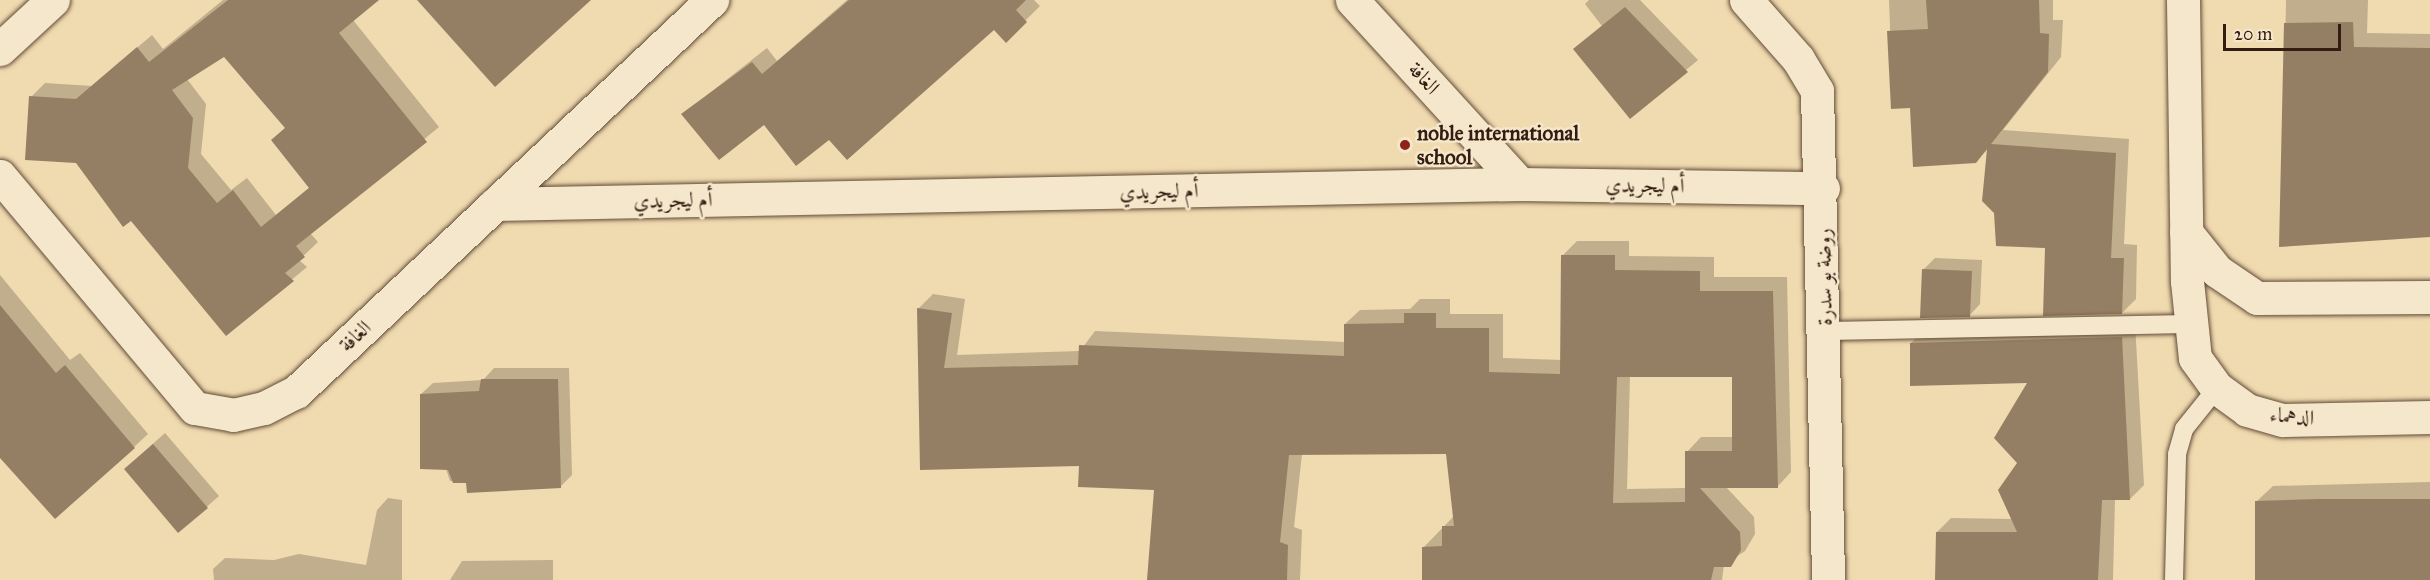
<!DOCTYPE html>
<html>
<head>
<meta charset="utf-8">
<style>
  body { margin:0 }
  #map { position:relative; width:2430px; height:580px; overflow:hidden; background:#f0daaf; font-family:"IM FELL Great Primer",Amiri,serif }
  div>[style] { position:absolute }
  .shadow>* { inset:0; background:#0003 }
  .building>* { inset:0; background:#957f64 }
  .roads { filter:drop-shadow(0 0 2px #624c39) drop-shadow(0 0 2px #624c39) }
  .service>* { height:18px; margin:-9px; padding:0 9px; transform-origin:9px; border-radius:9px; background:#f5e7cb }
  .minor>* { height:33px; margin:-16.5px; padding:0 16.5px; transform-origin:16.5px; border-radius:16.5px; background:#f5e7cb }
  .dots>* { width:16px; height:16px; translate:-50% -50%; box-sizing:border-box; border:3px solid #f5e7cb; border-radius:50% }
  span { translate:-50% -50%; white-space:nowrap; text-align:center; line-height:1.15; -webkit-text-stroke:5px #f5e7cb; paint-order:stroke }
  .street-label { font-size:21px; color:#331c12 }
  .poi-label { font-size:21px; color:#331c12; font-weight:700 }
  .left { translate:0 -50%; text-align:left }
  .scale { position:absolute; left:2223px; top:24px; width:118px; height:27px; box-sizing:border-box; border:3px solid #331c12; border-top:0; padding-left:8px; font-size:18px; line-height:21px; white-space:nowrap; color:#331c12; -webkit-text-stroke:4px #f5e7cb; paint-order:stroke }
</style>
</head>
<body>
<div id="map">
  <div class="shadow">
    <i style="clip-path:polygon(evenodd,223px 0,377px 0,353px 20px,439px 127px,310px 233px,318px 242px,299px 260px,307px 267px,226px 334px,31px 97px,45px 83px,92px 86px,152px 35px,163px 49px,223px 0,224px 55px,286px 127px,273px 140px,310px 187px,276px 215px,247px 178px,231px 190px,201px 154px,206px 104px,187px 79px,224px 55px)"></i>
    <i style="clip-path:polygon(847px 0,1034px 0,1040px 6px,1006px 40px,994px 28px,764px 123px,683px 114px,767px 48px,777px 61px)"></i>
    <i style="clip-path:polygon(1589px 0,1640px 0,1698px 60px,1631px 116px,1575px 49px,1602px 26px,1585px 4px)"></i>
    <i style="clip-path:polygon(1889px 0,2053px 0,2053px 20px,2063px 20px,2061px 57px,2003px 130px,2129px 139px,2124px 244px,2137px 245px,2136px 299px,2122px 313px,2047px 246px,1988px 149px,1975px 162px,1912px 107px,1893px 108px)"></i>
    <i style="clip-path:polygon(2286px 0,2368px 0,2367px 33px,2430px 34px,2430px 236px,2281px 245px)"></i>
    <i style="clip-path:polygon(evenodd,1577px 241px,1629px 241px,1629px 256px,1714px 257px,1714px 277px,1787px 277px,1791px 472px,1777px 487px,1726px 487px,1754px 517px,1755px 534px,1745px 551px,1724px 565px,1722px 580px,1424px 580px,1424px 547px,1454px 516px,1448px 452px,1302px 454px,1294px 527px,1302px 530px,1300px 580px,1149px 580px,1155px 488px,1080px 465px,922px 468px,919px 308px,933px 294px,965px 299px,957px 355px,1080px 351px,1095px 331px,1346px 342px,1345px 324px,1360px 310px,1410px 309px,1420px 299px,1450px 299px,1450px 314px,1503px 314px,1503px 358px,1562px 360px,1563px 255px,1577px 241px,1630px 375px,1734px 375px,1734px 437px,1701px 437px,1687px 452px,1686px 488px,1627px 489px,1630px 375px)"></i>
    <i style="clip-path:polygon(1935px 258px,1982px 260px,1980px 304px,1969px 316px,1923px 270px)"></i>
    <i style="clip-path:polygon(0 275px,70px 360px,80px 353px,148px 434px,134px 447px,0 455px)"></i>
    <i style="clip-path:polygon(2135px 323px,2144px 485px,2130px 499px,2115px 499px,2113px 580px,1937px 580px,1937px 532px,1951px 518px,2012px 519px,2029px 381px,1911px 343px,1925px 329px)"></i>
    <i style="clip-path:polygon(494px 368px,569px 368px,572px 475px,561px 486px,450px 481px,421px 394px,433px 383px,483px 380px)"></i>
    <i style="clip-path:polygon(165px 433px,219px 496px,185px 526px,137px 458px)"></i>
    <i style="clip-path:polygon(2430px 482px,2430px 580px,2258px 580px,2257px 501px,2273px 486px)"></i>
    <i style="clip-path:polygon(388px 498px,402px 500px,402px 580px,214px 580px,213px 569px,225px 558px,274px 560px,299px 554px,366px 565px,377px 510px)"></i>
    <i style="clip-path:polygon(553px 560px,553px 580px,450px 580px,462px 561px)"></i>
  </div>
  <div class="building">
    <i style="clip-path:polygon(evenodd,228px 0,379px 0,339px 33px,427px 142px,296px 246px,305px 257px,285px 273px,294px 281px,226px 336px,131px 221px,123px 227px,76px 163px,25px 160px,29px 96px,76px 99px,137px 47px,149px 62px,228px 0,224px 57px,285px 128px,271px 140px,309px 188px,261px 227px,233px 190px,217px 203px,188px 168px,193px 118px,172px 90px,224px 57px)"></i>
    <i style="clip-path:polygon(417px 0,591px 0,495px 87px)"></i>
    <i style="clip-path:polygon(849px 0,1026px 0,1016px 10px,1027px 22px,1006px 43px,994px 30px,847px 160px,829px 140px,796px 166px,764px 125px,719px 160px,681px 114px,752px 62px,762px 74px)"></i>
    <i style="clip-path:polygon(1926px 0,2039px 0,2040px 33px,2049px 34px,2048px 72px,1991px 144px,2116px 153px,2111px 258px,2124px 258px,2122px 314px,2043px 316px,2045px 248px,1996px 246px,1994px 213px,1982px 201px,1987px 149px,1976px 163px,1913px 167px,1910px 108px,1891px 109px,1887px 31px,1928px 29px)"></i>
    <i style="clip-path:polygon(1625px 7px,1688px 72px,1630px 119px,1573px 49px)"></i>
    <i style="clip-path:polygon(2353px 22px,2354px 47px,2430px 48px,2430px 237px,2279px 247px,2284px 23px)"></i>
    <i style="clip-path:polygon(evenodd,1561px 255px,1615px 255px,1615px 270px,1700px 271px,1700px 291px,1773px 291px,1778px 488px,1700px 488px,1740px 532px,1741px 550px,1731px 567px,1714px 567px,1711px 580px,1422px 580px,1422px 547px,1442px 546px,1442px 526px,1454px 526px,1446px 454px,1289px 455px,1280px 542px,1288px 545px,1287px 580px,1147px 580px,1154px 490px,1078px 487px,1079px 466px,920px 470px,917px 308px,952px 313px,944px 368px,1078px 365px,1079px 345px,1344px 356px,1344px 324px,1404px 323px,1404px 313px,1436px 313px,1436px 328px,1489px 328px,1489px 372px,1560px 374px,1561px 255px,1617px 377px,1732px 377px,1732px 451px,1685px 451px,1685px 502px,1613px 503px,1617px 377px)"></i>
    <i style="clip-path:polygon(1922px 269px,1972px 271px,1970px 317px,1920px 318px)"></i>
    <i style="clip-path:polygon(0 305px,56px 373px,65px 365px,135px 448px,55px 519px,0 458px)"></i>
    <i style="clip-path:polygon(2122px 337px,2130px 500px,2102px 500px,2098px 580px,1935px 580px,1936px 532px,2017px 532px,1998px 490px,2017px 463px,1994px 438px,2027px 383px,1910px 386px,1910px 343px)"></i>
    <i style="clip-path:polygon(481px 379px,558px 379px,561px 488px,467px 493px,466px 483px,453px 483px,448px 470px,420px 469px,420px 394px,479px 391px)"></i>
    <i style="clip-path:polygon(153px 444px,208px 508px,178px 533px,124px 469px)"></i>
    <i style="clip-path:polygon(2318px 499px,2430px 499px,2430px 580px,2255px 580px,2255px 501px)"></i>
  </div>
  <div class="roads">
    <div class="service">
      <i style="left:1825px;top:331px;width:367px;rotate:-1.1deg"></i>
      <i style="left:2174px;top:580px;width:126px;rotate:-88.6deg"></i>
      <i style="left:2177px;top:454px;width:26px;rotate:-74deg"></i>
      <i style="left:2184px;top:429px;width:53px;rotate:-51.2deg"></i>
    </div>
    <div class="minor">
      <i style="left:1352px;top:0;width:249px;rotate:47.6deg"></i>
      <i style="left:1746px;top:0;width:79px;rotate:48.6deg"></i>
      <i style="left:1798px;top:59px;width:37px;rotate:59deg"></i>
      <i style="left:1817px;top:91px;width:489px;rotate:88.7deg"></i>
      <i style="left:2183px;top:0;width:281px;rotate:89.2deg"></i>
      <i style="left:2187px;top:281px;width:77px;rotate:84.1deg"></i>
      <i style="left:2195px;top:358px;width:37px;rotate:54deg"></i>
      <i style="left:2217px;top:388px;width:37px;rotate:36deg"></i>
      <i style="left:2247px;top:410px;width:37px;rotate:16deg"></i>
      <i style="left:2283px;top:420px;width:147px;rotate:-1.2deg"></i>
      <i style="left:0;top:49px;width:72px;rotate:-42.8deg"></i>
      <i style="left:0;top:176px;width:303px;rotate:50deg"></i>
      <i style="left:195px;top:408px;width:39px;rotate:10deg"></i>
      <i style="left:233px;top:415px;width:32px;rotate:-13deg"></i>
      <i style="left:264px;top:408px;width:36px;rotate:-27deg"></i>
      <i style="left:296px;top:392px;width:572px;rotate:-43.3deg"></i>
      <i style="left:495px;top:204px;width:1025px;rotate:-1.12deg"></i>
      <i style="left:1520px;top:184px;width:303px;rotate:0.8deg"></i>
      <i style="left:2186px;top:232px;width:50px;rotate:51.5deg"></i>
      <i style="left:2217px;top:271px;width:48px;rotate:34deg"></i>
      <i style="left:2257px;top:298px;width:173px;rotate:-0.3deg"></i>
    </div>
  </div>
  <div class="dots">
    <i style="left:1405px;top:145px;background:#8f2418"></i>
  </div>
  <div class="street-label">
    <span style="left:1424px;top:78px;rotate:48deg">الغافة</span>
    <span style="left:1645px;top:185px;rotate:1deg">أم ليجريدي</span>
    <span style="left:1159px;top:191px;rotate:-1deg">أم ليجريدي</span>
    <span style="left:673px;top:200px;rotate:-1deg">أم ليجريدي</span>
    <span style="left:1824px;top:277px;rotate:-91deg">روضة بو سدرة</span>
    <span style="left:355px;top:336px;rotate:-43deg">الغافة</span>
    <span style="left:2292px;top:416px;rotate:5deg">الدهماء</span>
  </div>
  <div class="poi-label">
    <span class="left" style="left:1417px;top:145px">noble international<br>school</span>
  </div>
  <div class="scale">20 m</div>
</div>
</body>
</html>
